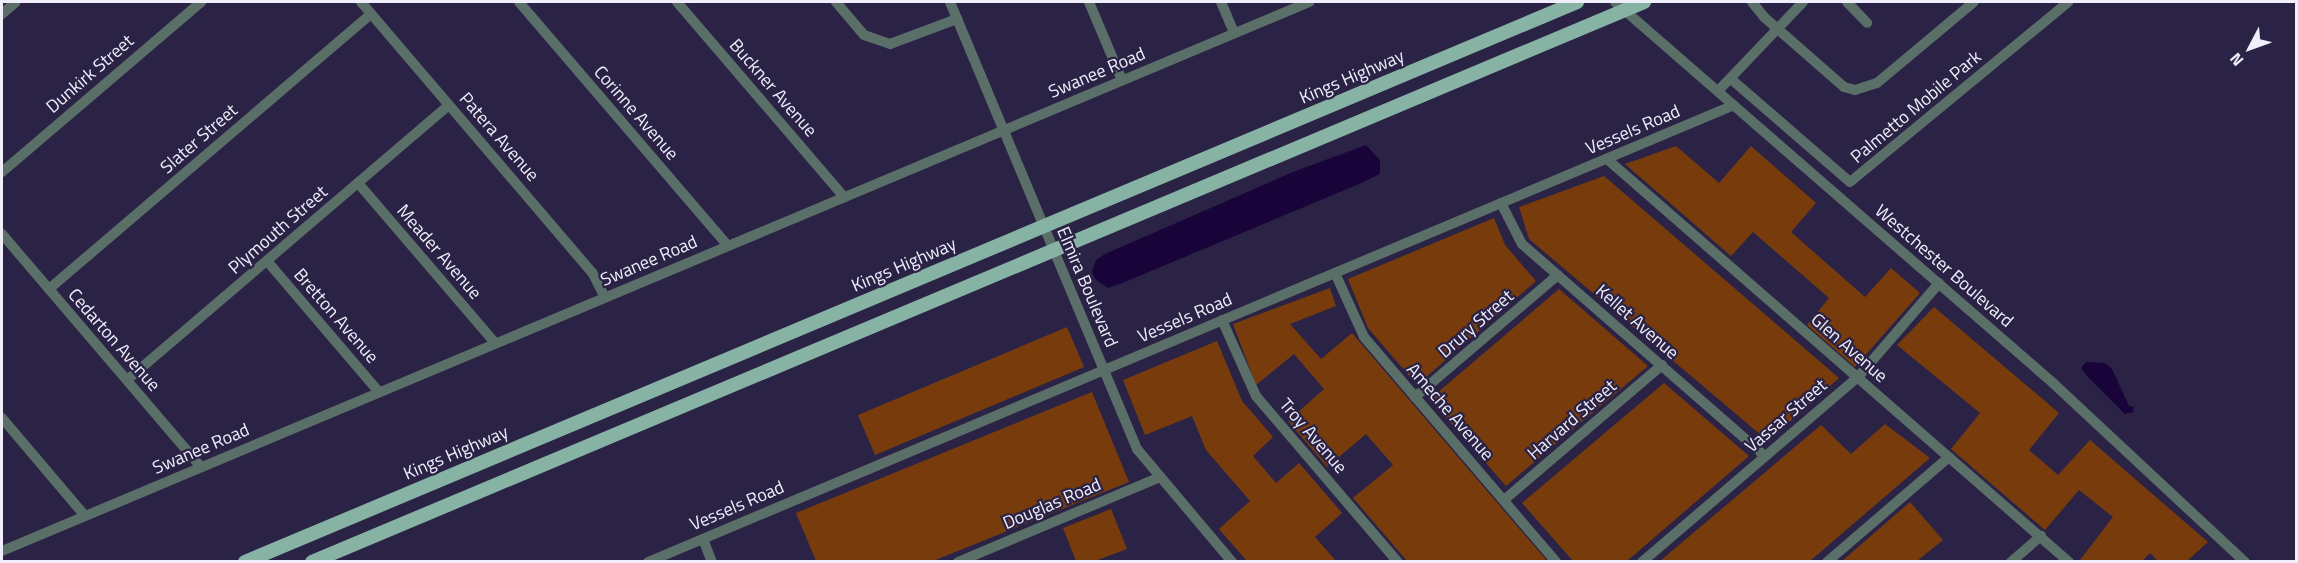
<!DOCTYPE html>
<html>
<head>
<meta charset="utf-8">
<style>
  body { margin:0 }
  #map { position:relative; width:2298px; height:563px; overflow:hidden; background:#2b2345; font-family:"Titillium Web",sans-serif }
  div>[style] { position:absolute }
  .green>* { inset:0; background:#783c0c }
  .water>* { inset:0; background:#180438 }
  .minor>* { height:10px; margin:-5px; padding:0 5px; transform-origin:5px; border-radius:5px; background:#5a6f68 }
  .major>* { height:14px; margin:-7px; padding:0 7px; transform-origin:7px; border-radius:7px; background:#87b3a5 }
  span { translate:-50% -50%; white-space:nowrap; text-align:center; line-height:1.15; -webkit-text-stroke:4.5px #2b2345; paint-order:stroke }
  .street-label { font-size:18px; color:#f0eefb }
  .frame { position:absolute; inset:0; border:3px solid #f0eefb; pointer-events:none }
  .north { position:absolute; left:2220px; top:18px; width:60px; height:60px; -webkit-text-stroke:4px #2b2345; paint-order:stroke; rotate:229deg; font-size:16px; font-weight:700; line-height:24px; text-align:center; color:#f0eefb }
  .north::after { content:''; display:block; margin:auto; width:21px; height:27px; background:#f0eefb; clip-path:polygon(50% 0,100% 100%,50% 72%,0 100%) }
</style>
</head>
<body>
<div id="map">
  <div class="green">
    <i style="clip-path:polygon(1676px 146px,1719px 183px,1751px 146px,1816px 203px,1791px 232px,1865px 297px,1891px 268px,1920px 293px,1855px 367px,1807px 325px,1829px 298px,1753px 232px,1731px 256px,1625px 164px)"></i>
    <i style="clip-path:polygon(1604px 176px,1839px 378px,1768px 441px,1529px 239px,1519px 207px)"></i>
    <i style="clip-path:polygon(1494px 218px,1505px 245px,1536px 281px,1417px 385px,1368px 328px,1348px 279px)"></i>
    <i style="clip-path:polygon(1330px 288px,1336px 306px,1290px 324px,1321px 359px,1352px 333px,1547px 561px,1407px 561px,1353px 498px,1393px 465px,1366px 434px,1327px 467px,1288px 421px,1324px 389px,1294px 354px,1256px 385px,1233px 324px)"></i>
    <i style="clip-path:polygon(1559px 289px,1648px 366px,1506px 486px,1430px 399px)"></i>
    <i style="clip-path:polygon(1934px 307px,2059px 413px,2029px 450px,2058px 475px,2090px 440px,2208px 542px,2187px 561px,2158px 561px,2150px 553px,2142px 561px,2080px 560px,2113px 517px,2079px 490px,2045px 530px,1951px 449px,1980px 413px,1897px 345px)"></i>
    <i style="clip-path:polygon(1067px 327px,1084px 367px,875px 455px,858px 415px)"></i>
    <i style="clip-path:polygon(1217px 341px,1242px 401px,1273px 437px,1253px 456px,1276px 483px,1299px 463px,1342px 513px,1315px 537px,1336px 561px,1247px 561px,1219px 529px,1250px 501px,1206px 450px,1192px 416px,1145px 435px,1123px 380px)"></i>
    <i style="clip-path:polygon(1664px 383px,1749px 456px,1627px 561px,1573px 561px,1522px 503px)"></i>
    <i style="clip-path:polygon(1092px 392px,1129px 482px,933px 561px,816px 561px,796px 513px)"></i>
    <i style="clip-path:polygon(1885px 424px,1930px 458px,1810px 561px,1660px 561px,1821px 425px,1851px 454px)"></i>
    <i style="clip-path:polygon(1910px 502px,1943px 540px,1917px 561px,1842px 561px)"></i>
    <i style="clip-path:polygon(1111px 509px,1127px 549px,1095px 561px,1076px 561px,1063px 528px)"></i>
  </div>
  <div class="water">
    <i style="clip-path:polygon(1366px 145px,1380px 160px,1380px 174px,1359px 184px,1120px 284px,1108px 288px,1095px 279px,1092px 271px,1096px 260px,1105px 254px,1293px 172px)"></i>
    <i style="clip-path:polygon(2086px 362px,2105px 363px,2112px 369px,2129px 406px,2134px 407px,2133px 412px,2125px 414px,2088px 377px,2081px 368px)"></i>
  </div>
  <div class="minor">
    <i style="left:361px;top:2px;width:355px;rotate:49.5deg"></i>
    <i style="left:592px;top:272px;width:28px;rotate:63deg"></i>
    <i style="left:519px;top:2px;width:321px;rotate:49.4deg"></i>
    <i style="left:677px;top:2px;width:257px;rotate:49.4deg"></i>
    <i style="left:836px;top:2px;width:43px;rotate:49.7deg"></i>
    <i style="left:864px;top:35px;width:28px;rotate:19deg"></i>
    <i style="left:890px;top:44px;width:72px;rotate:-20.5deg"></i>
    <i style="left:950px;top:2px;width:485px;rotate:67.3deg"></i>
    <i style="left:1137px;top:449px;width:148px;rotate:49.9deg"></i>
    <i style="left:1089px;top:2px;width:85px;rotate:67.1deg"></i>
    <i style="left:1221px;top:2px;width:34px;rotate:67deg"></i>
    <i style="left:1615px;top:2px;width:581px;rotate:41.02deg"></i>
    <i style="left:2053px;top:383px;width:262px;rotate:43deg"></i>
    <i style="left:1752px;top:2px;width:19px;rotate:51deg"></i>
    <i style="left:1764px;top:17px;width:106px;rotate:41.2deg"></i>
    <i style="left:1844px;top:87px;width:11px;rotate:15deg"></i>
    <i style="left:1855px;top:90px;width:23px;rotate:-18deg"></i>
    <i style="left:1877px;top:83px;width:126px;rotate:-39.9deg"></i>
    <i style="left:1847px;top:2px;width:29px;rotate:46deg"></i>
    <i style="left:2px;top:14px;width:18px;rotate:-41deg"></i>
    <i style="left:1731px;top:79px;width:157px;rotate:40.9deg"></i>
    <i style="left:1850px;top:182px;width:283px;rotate:-39.5deg"></i>
    <i style="left:1718px;top:91px;width:123px;rotate:-46.3deg"></i>
    <i style="left:1607px;top:159px;width:613px;rotate:41.1deg"></i>
    <i style="left:2px;top:172px;width:262px;rotate:-40.5deg"></i>
    <i style="left:358px;top:183px;width:211px;rotate:49.4deg"></i>
    <i style="left:1501px;top:203px;width:46px;rotate:62.9deg"></i>
    <i style="left:1522px;top:244px;width:322px;rotate:41.1deg"></i>
    <i style="left:2px;top:234px;width:306px;rotate:49.5deg"></i>
    <i style="left:267px;top:261px;width:172px;rotate:49.5deg"></i>
    <i style="left:1335px;top:273px;width:70px;rotate:65.6deg"></i>
    <i style="left:1364px;top:337px;width:296px;rotate:49.5deg"></i>
    <i style="left:49px;top:289px;width:423px;rotate:-40.5deg"></i>
    <i style="left:1222px;top:320px;width:83px;rotate:65.9deg"></i>
    <i style="left:1256px;top:396px;width:218px;rotate:49.5deg"></i>
    <i style="left:127px;top:380px;width:423px;rotate:-40.5deg"></i>
    <i style="left:1415px;top:397px;width:188px;rotate:-40.5deg"></i>
    <i style="left:2px;top:418px;width:128px;rotate:49.7deg"></i>
    <i style="left:1504px;top:500px;width:208px;rotate:-40.5deg"></i>
    <i style="left:703px;top:539px;width:25px;rotate:69deg"></i>
    <i style="left:2px;top:551px;width:1418px;rotate:-22.78deg"></i>
    <i style="left:648px;top:562px;width:1178px;rotate:-22.82deg"></i>
    <i style="left:958px;top:562px;width:219px;rotate:-22.8deg"></i>
    <i style="left:1642px;top:562px;width:284px;rotate:-40.6deg"></i>
    <i style="left:1858px;top:377px;width:124px;rotate:-49.2deg"></i>
    <i style="left:1827px;top:562px;width:161px;rotate:-40.7deg"></i>
    <i style="left:2011px;top:562px;width:40px;rotate:-41deg"></i>
  </div>
  <div class="major">
    <i style="left:245px;top:562px;width:1445px;rotate:-22.8deg"></i>
    <i style="left:312px;top:562px;width:1445px;rotate:-22.8deg"></i>
  </div>
  <div class="street-label">
    <span style="left:1097px;top:73px;rotate:-23deg">Swanee Road</span>
    <span style="left:90px;top:74px;rotate:-41deg">Dunkirk Street</span>
    <span style="left:1352px;top:77px;rotate:-23deg">Kings Highway</span>
    <span style="left:773px;top:88px;rotate:49deg">Buckner Avenue</span>
    <span style="left:1916px;top:107px;rotate:-40deg">Palmetto Mobile Park</span>
    <span style="left:636px;top:113px;rotate:49deg">Corinne Avenue</span>
    <span style="left:1633px;top:130px;rotate:-23deg">Vessels Road</span>
    <span style="left:499px;top:137px;rotate:49deg">Patera Avenue</span>
    <span style="left:199px;top:139px;rotate:-41deg">Slater Street</span>
    <span style="left:278px;top:230px;rotate:-41deg">Plymouth Street</span>
    <span style="left:439px;top:252px;rotate:49deg">Meader Avenue</span>
    <span style="left:649px;top:261px;rotate:-23deg">Swanee Road</span>
    <span style="left:904px;top:265px;rotate:-23deg">Kings Highway</span>
    <span style="left:1944px;top:266px;rotate:41deg">Westchester Boulevard</span>
    <span style="left:1087px;top:287px;rotate:67deg">Elmira Boulevard</span>
    <span style="left:336px;top:316px;rotate:49deg">Bretton Avenue</span>
    <span style="left:1185px;top:318px;rotate:-23deg">Vessels Road</span>
    <span style="left:1637px;top:322px;rotate:41deg">Kellet Avenue</span>
    <span style="left:1476px;top:324px;rotate:-41deg">Drury Street</span>
    <span style="left:114px;top:340px;rotate:49deg">Cedarton Avenue</span>
    <span style="left:1849px;top:348px;rotate:41deg">Glen Avenue</span>
    <span style="left:1450px;top:412px;rotate:49deg">Ameche Avenue</span>
    <span style="left:1786px;top:416px;rotate:-41deg">Vassar Street</span>
    <span style="left:1572px;top:420px;rotate:-41deg">Harvard Street</span>
    <span style="left:1313px;top:436px;rotate:49deg">Troy Avenue</span>
    <span style="left:201px;top:449px;rotate:-23deg">Swanee Road</span>
    <span style="left:456px;top:453px;rotate:-23deg">Kings Highway</span>
    <span style="left:1052px;top:504px;rotate:-23deg">Douglas Road</span>
    <span style="left:737px;top:506px;rotate:-23deg">Vessels Road</span>
  </div>
  <div class="frame"></div>
  <div class="north">N</div>
</div>
</body>
</html>
